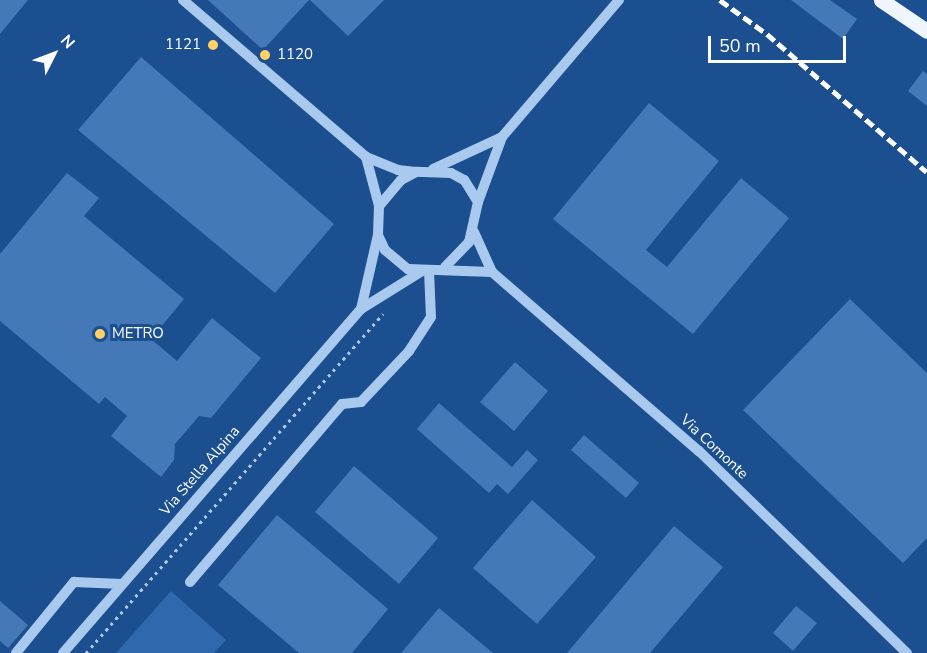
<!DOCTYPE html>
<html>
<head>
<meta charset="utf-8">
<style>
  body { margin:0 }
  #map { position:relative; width:927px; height:653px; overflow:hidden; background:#1b4f8f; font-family:"Nunito Sans",sans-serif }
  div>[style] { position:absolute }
  .green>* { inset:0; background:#2e69ad }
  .building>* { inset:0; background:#4478b7 }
  .path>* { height:3px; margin-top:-1.5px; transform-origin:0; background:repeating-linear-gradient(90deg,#a9c9ee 0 3px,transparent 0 7.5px) }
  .minor>* { height:10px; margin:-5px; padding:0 5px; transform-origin:5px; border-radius:5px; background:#a9c9ee }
  .major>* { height:15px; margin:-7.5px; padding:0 7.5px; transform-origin:7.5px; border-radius:7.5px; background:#f0f6ff }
  .rail>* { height:4.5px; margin-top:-2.25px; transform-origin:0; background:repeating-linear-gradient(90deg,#fff 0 10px,transparent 0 14.5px) }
  .dots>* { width:16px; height:16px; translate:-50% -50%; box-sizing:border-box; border:3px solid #1b4f8f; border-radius:50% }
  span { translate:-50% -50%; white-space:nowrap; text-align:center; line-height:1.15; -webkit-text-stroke:6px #1b4f8f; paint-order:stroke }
  .poi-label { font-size:15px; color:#fff }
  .right { translate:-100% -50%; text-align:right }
  .left { translate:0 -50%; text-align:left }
  .street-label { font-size:15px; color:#fff }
  .north { position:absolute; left:24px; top:24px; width:60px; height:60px; -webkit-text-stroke:4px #1b4f8f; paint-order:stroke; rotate:48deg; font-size:16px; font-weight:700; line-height:24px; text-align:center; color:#fff }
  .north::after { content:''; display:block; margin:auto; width:21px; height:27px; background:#fff; clip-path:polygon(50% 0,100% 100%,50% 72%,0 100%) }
  .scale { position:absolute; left:708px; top:36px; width:138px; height:27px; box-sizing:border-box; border:3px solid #fff; border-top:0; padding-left:8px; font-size:18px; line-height:21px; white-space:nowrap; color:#fff; -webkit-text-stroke:4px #1b4f8f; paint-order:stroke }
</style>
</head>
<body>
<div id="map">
  <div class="green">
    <i style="clip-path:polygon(171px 591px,226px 640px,214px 653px,116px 653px)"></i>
  </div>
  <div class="building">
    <i style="clip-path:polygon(0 0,28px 0,0 34px)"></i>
    <i style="clip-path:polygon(208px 0,309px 0,263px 50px)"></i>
    <i style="clip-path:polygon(310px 0,384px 0,348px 36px)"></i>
    <i style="clip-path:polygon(791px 0,830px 0,857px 19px,843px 39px)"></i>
    <i style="clip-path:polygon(141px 57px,334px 224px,275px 293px,78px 130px)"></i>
    <i style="clip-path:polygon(923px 71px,927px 74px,927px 106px,908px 91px)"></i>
    <i style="clip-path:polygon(649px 103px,719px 161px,646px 250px,667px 267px,741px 178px,789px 218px,693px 334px,553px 219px)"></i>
    <i style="clip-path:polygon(67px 173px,99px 198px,84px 216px,184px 299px,151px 339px,177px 361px,212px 318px,261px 358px,211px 418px,199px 416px,175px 444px,174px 460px,161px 477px,111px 436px,127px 416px,105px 397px,99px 404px,0 321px,0 254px)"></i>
    <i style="clip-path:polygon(850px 299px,927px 373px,927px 538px,903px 563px,743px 410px)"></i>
    <i style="clip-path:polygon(515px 362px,548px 391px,514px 431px,480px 402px)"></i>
    <i style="clip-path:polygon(439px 403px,512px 467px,527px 450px,538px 460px,508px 494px,497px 484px,489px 493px,417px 429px)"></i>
    <i style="clip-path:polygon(584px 435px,639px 483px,626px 498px,571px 450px)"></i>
    <i style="clip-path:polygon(354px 466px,438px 538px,399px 584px,315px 512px)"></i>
    <i style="clip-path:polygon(532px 500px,596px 557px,537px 624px,473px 568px)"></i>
    <i style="clip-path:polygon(277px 515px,388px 609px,352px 653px,299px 653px,218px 585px)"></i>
    <i style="clip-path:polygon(674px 526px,723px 567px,650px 653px,567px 653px)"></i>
    <i style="clip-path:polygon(0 601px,28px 625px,8px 648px,0 641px)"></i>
    <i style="clip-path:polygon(796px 606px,817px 623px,793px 651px,773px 633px)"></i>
    <i style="clip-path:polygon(439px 608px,493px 653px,401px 653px)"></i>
  </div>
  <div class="path">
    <i style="left:86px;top:653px;width:451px;rotate:-48.8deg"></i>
  </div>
  <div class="minor">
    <i style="left:183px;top:0;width:241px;rotate:40.6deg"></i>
    <i style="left:366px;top:157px;width:35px;rotate:22deg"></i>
    <i style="left:398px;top:170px;width:18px;rotate:6deg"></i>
    <i style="left:366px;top:157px;width:51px;rotate:75.1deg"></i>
    <i style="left:433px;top:169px;width:76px;rotate:-24.9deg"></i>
    <i style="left:478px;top:202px;width:69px;rotate:-69.7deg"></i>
    <i style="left:502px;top:137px;width:180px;rotate:-49.5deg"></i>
    <i style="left:474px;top:232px;width:44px;rotate:65.8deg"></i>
    <i style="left:492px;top:272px;width:274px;rotate:40.9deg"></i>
    <i style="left:699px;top:451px;width:290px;rotate:44.2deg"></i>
    <i style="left:445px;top:267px;width:35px;rotate:-46deg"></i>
    <i style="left:469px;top:242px;width:41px;rotate:-77.3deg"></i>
    <i style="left:478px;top:202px;width:26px;rotate:-122deg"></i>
    <i style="left:464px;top:180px;width:15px;rotate:-152deg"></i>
    <i style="left:451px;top:173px;width:35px;rotate:-178deg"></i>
    <i style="left:416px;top:172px;width:17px;rotate:152deg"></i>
    <i style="left:401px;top:180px;width:34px;rotate:130deg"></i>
    <i style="left:379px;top:206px;width:29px;rotate:92deg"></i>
    <i style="left:378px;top:235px;width:17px;rotate:65deg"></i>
    <i style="left:385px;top:250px;width:30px;rotate:40deg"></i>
    <i style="left:408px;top:269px;width:84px;rotate:2deg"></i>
    <i style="left:361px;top:309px;width:76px;rotate:-77.1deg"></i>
    <i style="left:190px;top:582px;width:234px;rotate:-49.5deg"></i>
    <i style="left:342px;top:404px;width:19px;rotate:-6deg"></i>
    <i style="left:361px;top:402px;width:70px;rotate:-46.7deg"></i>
    <i style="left:409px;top:351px;width:40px;rotate:-57.1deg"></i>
    <i style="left:431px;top:317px;width:46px;rotate:-92.5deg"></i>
    <i style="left:16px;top:653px;width:92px;rotate:-50.8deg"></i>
    <i style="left:74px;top:582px;width:48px;rotate:2.4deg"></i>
    <i style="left:63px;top:653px;width:455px;rotate:-49.1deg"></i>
    <i style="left:361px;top:309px;width:72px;rotate:-31.9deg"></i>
  </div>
  <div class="major">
    <i style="left:881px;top:0;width:55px;rotate:34deg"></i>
  </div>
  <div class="rail">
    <i style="left:720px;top:0;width:58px;rotate:35.9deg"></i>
    <i style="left:767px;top:34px;width:211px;rotate:40.8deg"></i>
  </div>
  <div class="dots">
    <i style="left:213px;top:45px;background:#ffd166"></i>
    <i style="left:265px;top:55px;background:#ffd166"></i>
    <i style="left:100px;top:334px;background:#ffd166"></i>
  </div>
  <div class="poi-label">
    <span class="right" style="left:201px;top:45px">1121</span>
    <span class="left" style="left:277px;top:55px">1120</span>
    <span class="left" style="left:112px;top:334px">METRO</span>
  </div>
  <div class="street-label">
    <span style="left:714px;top:447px;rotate:43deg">Via Comonte</span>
    <span style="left:200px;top:471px;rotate:-49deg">Via Stella Alpina</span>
  </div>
  <div class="north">N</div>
  <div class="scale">50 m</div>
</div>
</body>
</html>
